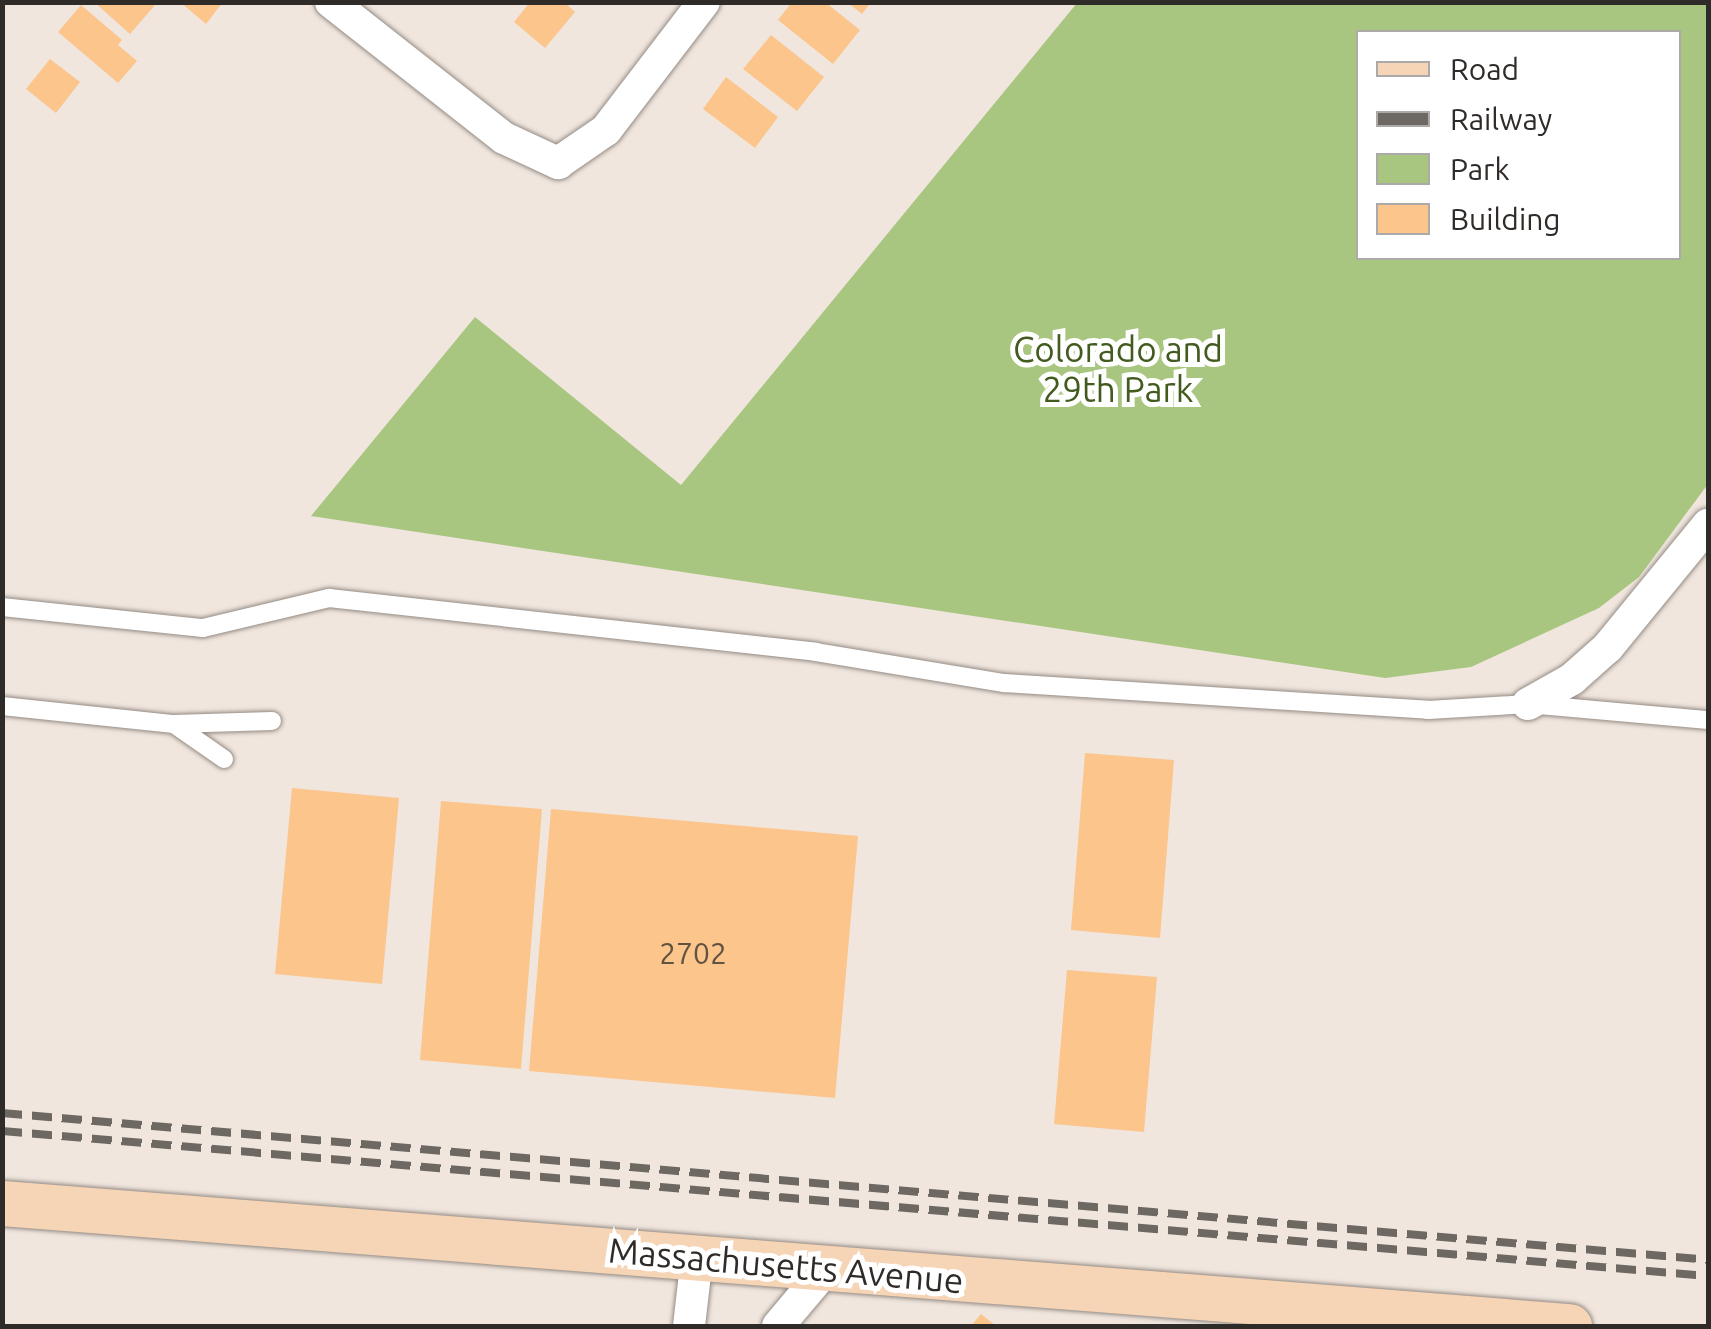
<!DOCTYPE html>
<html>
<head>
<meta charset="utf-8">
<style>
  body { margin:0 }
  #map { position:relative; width:1711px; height:1329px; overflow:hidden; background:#f0e6de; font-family:Ubuntu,sans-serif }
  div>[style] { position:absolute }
  .green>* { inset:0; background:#a8c680 }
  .building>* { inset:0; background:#fbc58c }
  .roads { filter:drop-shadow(0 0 2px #948b84) drop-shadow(0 0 2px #948b84) }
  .lane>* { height:18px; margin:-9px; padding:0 9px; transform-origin:9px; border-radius:9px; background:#fff }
  .street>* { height:32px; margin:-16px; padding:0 16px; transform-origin:16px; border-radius:16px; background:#fff }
  .secondary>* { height:45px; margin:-22.5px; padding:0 22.5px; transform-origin:22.5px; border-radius:22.5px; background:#f6d5b7 }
  .rail>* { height:8px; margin-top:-4px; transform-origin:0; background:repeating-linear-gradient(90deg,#6e6863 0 20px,transparent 0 30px) }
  span { translate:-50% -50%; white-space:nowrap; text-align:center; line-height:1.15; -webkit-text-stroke:10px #fff; paint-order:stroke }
  .number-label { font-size:30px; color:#625241 }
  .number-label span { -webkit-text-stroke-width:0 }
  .park-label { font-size:35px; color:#445b1f }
  .street-label { font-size:35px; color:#2f2b28 }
  .frame { position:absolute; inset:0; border:5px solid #2f2b28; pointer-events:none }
  .legend { position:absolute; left:1356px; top:30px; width:325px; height:230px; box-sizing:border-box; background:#fff; border:2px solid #acaaa9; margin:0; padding:12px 18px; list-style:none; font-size:30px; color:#2f2b28 }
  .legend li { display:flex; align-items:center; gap:20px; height:50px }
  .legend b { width:50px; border:2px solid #acaaa9 }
</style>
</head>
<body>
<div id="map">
  <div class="green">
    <i style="clip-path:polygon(evenodd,1077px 3px,1708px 3px,1708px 484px,1639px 577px,1599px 608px,1471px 667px,1385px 678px,311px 516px,475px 317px,681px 485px,1077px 3px,1358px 32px,1678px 32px,1678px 258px,1358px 258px,1358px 32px)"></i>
  </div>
  <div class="building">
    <i style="clip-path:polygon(94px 2px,152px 2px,155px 5px,130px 34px)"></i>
    <i style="clip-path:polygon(180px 2px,223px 2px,206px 24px)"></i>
    <i style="clip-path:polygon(530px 2px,564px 2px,575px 12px,545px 48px,514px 22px)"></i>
    <i style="clip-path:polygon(792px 2px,825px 2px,860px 30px,833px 64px,778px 20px)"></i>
    <i style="clip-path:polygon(847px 2px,871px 2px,862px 14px)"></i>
    <i style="clip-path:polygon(81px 5px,122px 40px,118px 45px,137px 61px,118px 83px,58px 32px)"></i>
    <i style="clip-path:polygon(771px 35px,824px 77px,797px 111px,743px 69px)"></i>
    <i style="clip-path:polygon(50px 59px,80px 82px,56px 113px,26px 89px)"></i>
    <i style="clip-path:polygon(726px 77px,778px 117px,755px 148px,703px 109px)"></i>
    <i style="clip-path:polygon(1085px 753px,1174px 760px,1160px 938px,1071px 930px)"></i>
    <i style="clip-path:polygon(292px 788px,399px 798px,382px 984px,275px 974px)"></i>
    <i style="clip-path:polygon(441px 801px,542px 809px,521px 1069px,420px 1060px)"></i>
    <i style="clip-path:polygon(551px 809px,858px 836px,835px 1098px,529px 1071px)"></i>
    <i style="clip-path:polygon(1067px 970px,1157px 977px,1144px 1132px,1054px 1124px)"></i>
    <i style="clip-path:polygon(981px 1314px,996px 1326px,971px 1326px)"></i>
  </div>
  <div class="roads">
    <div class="lane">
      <i style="left:2px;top:607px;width:202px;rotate:6deg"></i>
      <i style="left:203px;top:628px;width:130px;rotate:-13.4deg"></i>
      <i style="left:329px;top:598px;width:490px;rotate:6.3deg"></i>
      <i style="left:816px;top:652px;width:191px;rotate:9.4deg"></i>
      <i style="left:1004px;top:683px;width:425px;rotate:3.6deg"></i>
      <i style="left:1428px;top:710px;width:100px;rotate:-3.4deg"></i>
      <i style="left:1528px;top:704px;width:181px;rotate:5.1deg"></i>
      <i style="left:2px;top:706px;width:173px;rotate:6deg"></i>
      <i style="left:224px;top:759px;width:61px;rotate:-145deg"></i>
      <i style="left:174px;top:724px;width:98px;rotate:-1.8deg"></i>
    </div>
    <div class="street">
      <i style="left:331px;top:2px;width:220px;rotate:38.2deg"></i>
      <i style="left:504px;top:138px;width:60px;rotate:24.8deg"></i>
      <i style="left:558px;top:163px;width:58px;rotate:-34.5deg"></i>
      <i style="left:606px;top:130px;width:161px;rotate:-52.6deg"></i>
      <i style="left:1528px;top:704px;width:51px;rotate:-29.6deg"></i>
      <i style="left:1572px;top:679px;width:48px;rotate:-41.6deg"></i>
      <i style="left:1608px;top:647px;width:158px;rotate:-50.7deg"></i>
      <i style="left:689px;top:1326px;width:69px;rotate:-83.4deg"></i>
      <i style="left:778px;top:1326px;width:75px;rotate:-49.9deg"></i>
    </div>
    <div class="secondary">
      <i style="left:2px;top:1203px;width:1572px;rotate:4.49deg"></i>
    </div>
  </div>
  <div class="rail">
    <i style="left:2px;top:1113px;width:1712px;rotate:4.92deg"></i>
    <i style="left:2px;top:1131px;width:1712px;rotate:4.86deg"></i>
  </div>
  <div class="number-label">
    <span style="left:693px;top:953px">2702</span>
  </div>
  <div class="park-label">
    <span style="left:1118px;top:369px">Colorado and<br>29th Park</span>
  </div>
  <div class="street-label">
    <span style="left:786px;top:1265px;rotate:5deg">Massachusetts Avenue</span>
  </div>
  <div class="frame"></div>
  <ul class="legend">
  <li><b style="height:12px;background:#f6d5b7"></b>Road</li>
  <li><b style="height:12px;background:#6e6863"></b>Railway</li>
  <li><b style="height:28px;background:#a8c680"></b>Park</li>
  <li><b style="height:28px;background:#fbc58c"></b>Building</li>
  </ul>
</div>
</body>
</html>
